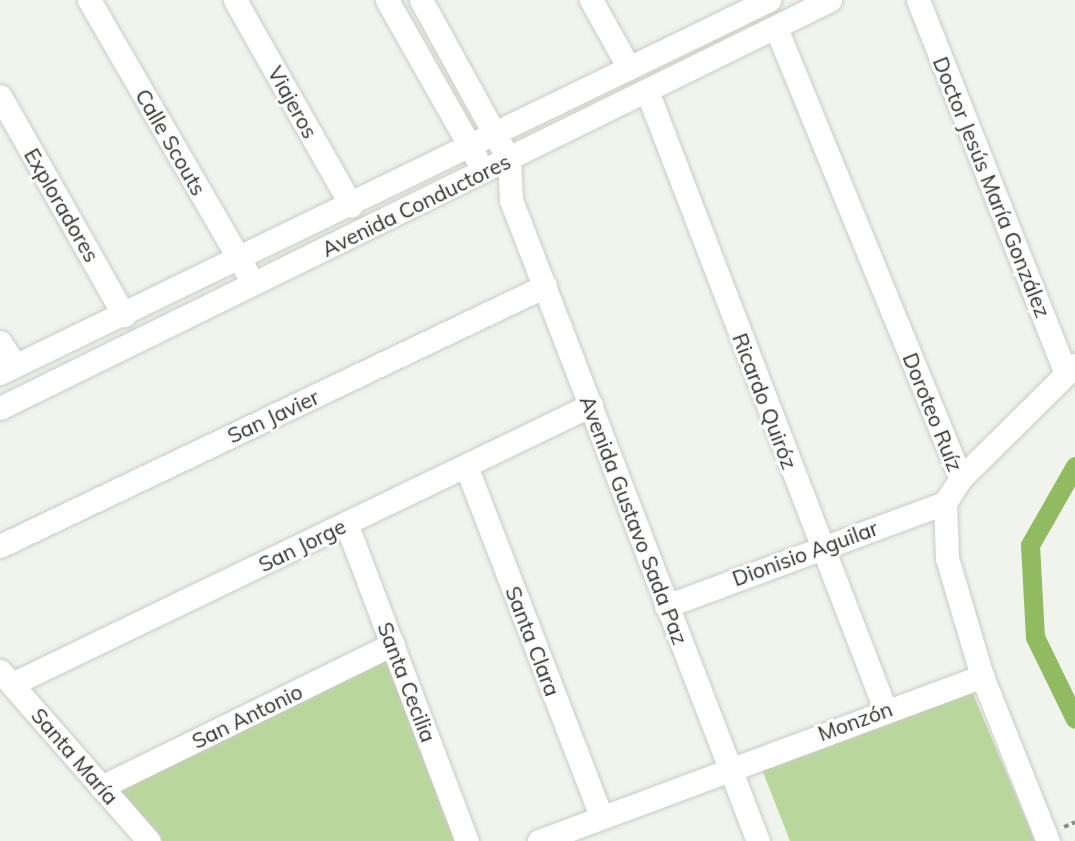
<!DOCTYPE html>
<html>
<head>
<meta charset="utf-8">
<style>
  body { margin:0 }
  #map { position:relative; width:1075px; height:841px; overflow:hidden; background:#f0f4ed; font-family:Mulish,sans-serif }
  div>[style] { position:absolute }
  .green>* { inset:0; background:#b9d79c }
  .canal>* { height:19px; margin:-9.5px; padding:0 9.5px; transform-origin:9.5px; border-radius:9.5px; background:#91bb61 }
  .path>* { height:3.5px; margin-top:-1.75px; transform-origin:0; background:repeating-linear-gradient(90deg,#888b86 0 5px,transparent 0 8.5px) }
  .roads { filter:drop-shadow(0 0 2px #c9ccc6) drop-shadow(0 0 2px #c9ccc6) }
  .minor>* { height:23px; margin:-11.5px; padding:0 11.5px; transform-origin:11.5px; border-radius:11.5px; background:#fff }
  span { translate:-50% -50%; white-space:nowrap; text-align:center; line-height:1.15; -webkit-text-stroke:6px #fff; paint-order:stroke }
  .street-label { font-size:21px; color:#2f312e }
</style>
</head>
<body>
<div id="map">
  <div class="green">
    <i style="clip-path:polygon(387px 657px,457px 841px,162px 841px,119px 791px)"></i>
    <i style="clip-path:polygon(971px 689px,1035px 841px,790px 841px,761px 767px)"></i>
  </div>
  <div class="canal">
    <i style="left:1075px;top:466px;width:91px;rotate:119.7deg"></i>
    <i style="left:1030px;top:545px;width:92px;rotate:86.9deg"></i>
    <i style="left:1035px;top:637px;width:91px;rotate:64deg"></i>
  </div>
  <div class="path">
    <i style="left:1064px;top:827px;width:12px;rotate:-24deg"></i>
  </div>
  <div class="roads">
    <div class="minor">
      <i style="left:89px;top:0;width:315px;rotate:59.9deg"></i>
      <i style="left:235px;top:0;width:236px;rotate:60.5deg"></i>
      <i style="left:387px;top:0;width:180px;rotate:60.5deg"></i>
      <i style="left:421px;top:0;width:183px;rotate:61.2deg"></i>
      <i style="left:509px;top:160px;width:40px;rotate:87.1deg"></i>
      <i style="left:511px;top:200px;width:687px;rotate:68.93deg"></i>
      <i style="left:591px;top:0;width:78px;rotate:60.8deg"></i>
      <i style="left:918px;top:0;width:402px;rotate:68.4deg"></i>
      <i style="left:776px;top:28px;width:487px;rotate:67.7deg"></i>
      <i style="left:961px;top:478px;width:30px;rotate:123deg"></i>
      <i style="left:945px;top:503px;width:55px;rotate:87.9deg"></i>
      <i style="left:947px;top:558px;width:123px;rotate:73.5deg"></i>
      <i style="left:982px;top:676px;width:178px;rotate:68.2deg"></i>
      <i style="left:647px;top:91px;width:662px;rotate:68.94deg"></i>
      <i style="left:0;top:96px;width:252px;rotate:60.5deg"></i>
      <i style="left:0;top:342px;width:27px;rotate:57deg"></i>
      <i style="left:0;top:373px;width:855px;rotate:-25.88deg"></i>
      <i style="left:0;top:408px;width:925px;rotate:-26.18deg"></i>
      <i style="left:466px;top:466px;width:375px;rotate:68.9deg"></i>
      <i style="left:961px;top:478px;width:161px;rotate:-44.7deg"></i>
      <i style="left:346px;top:523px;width:340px;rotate:69.2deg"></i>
      <i style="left:0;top:546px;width:604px;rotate:-25.5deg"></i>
      <i style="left:666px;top:606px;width:297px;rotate:-20.3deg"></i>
      <i style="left:0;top:671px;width:226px;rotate:48.8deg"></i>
      <i style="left:12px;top:684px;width:643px;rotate:-25.73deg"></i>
      <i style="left:101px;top:787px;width:325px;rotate:-26.1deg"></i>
      <i style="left:539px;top:841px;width:473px;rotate:-20.4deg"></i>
    </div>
  </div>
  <div class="street-label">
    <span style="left:293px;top:102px;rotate:61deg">Viajeros</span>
    <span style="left:171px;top:142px;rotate:60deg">Calle Scouts</span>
    <span style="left:992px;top:187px;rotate:68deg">Doctor Jesús María González</span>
    <span style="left:62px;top:205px;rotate:60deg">Exploradores</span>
    <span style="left:416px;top:205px;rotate:-26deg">Avenida Conductores</span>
    <span style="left:765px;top:401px;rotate:69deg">Ricardo Quiróz</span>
    <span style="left:933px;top:412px;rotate:68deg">Doroteo Ruíz</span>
    <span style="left:273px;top:416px;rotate:-25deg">San Javier</span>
    <span style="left:634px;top:520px;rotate:69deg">Avenida Gustavo Sada Paz</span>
    <span style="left:302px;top:545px;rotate:-26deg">San Jorge</span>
    <span style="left:805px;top:553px;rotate:-20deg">Dionisio Aguilar</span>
    <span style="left:533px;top:641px;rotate:69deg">Santa Clara</span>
    <span style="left:407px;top:682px;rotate:69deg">Santa Cecilia</span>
    <span style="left:247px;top:716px;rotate:-26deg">San Antonio</span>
    <span style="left:855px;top:721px;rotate:-20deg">Monzón</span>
    <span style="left:75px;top:756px;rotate:49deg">Santa María</span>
  </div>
</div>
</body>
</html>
